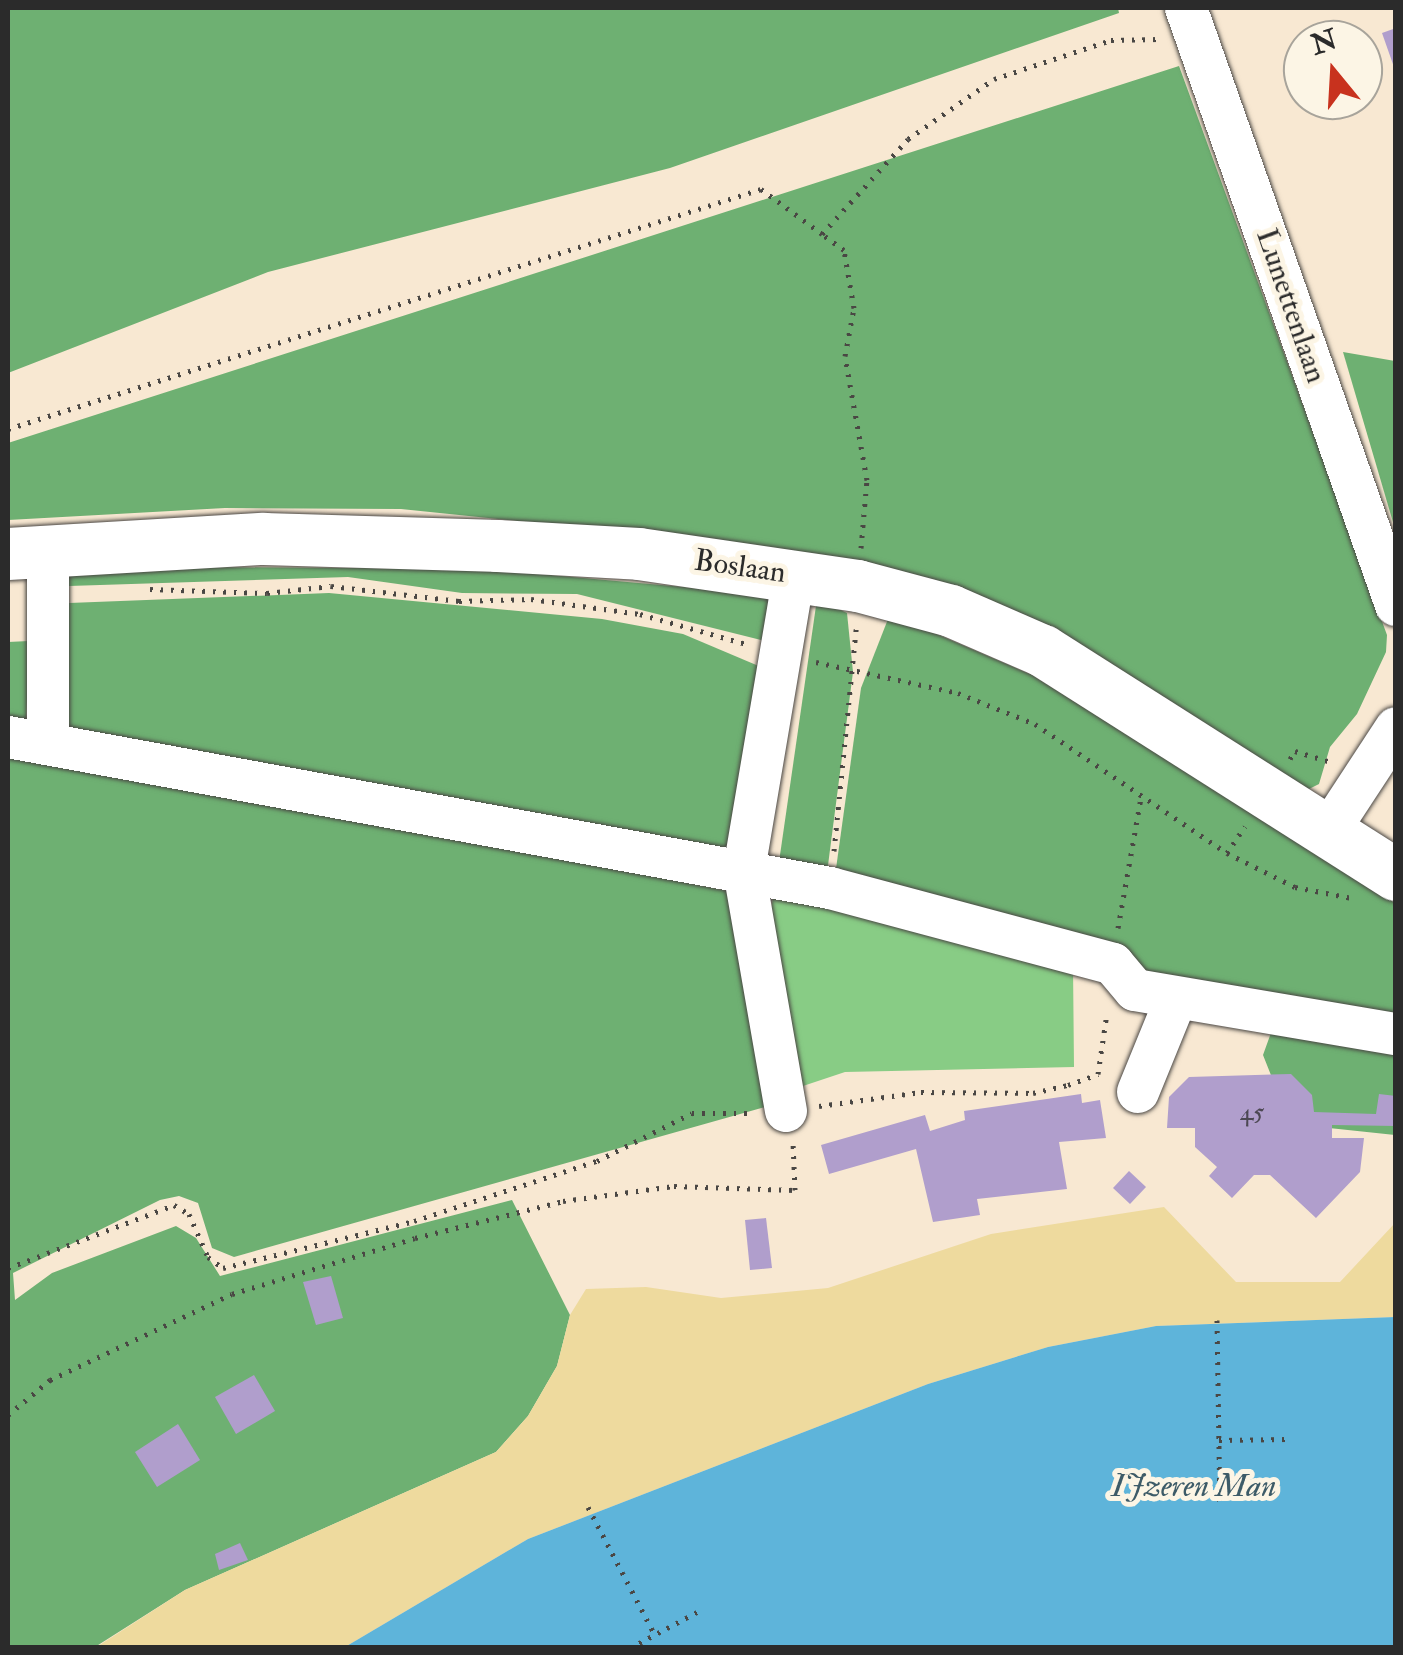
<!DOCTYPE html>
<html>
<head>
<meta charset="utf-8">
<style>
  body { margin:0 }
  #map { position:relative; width:1403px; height:1655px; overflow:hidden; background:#f8e8d2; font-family:"IM FELL Double Pica",serif }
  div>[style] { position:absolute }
  .green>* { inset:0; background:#88cc85 }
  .forest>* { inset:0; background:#6eb072 }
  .sand>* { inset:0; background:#eeda9e }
  .water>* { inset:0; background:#5eb4da }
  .building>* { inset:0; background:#b09ecc }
  .path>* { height:5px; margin-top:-2.5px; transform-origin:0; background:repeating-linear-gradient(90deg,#4a4744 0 2.5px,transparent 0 10.5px) }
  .roads { filter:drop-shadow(0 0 2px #4a4744) drop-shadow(0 0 2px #4a4744) }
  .minor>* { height:42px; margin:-21px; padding:0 21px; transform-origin:21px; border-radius:21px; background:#fff }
  .major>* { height:52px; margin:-26px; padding:0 26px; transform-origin:26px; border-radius:26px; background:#fff }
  span { translate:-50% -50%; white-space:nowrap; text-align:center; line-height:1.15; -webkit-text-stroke:10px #fcf5e5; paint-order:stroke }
  .number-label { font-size:25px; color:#4c4853 }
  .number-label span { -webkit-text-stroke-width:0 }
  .street-label { font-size:30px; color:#2b2b2b }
  .water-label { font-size:32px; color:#3d5b68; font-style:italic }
  .frame { position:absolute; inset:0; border:10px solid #2b2b2b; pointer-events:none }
  .north { position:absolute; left:1283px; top:20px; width:100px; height:100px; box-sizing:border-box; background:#fcf5e5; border:2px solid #a8a49b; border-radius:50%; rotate:342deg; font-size:28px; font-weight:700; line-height:40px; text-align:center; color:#2b2b2b }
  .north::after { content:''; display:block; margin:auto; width:35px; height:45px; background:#c8321e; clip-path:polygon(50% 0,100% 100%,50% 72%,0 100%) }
</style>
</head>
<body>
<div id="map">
  <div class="green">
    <i style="clip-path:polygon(775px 887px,1073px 965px,1074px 1067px,845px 1072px,803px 1086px,771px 909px)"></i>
  </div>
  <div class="forest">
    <i style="clip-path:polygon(8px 8px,1118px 8px,1119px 13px,670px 168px,268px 272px,8px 373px)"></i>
    <i style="clip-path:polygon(1179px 66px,1387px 635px,1386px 652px,1357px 714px,1330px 747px,1319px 784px,1303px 792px,1079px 649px,731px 543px,401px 509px,225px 508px,8px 520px,8px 443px)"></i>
    <i style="clip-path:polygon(1343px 352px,1395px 361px,1395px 529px)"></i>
    <i style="clip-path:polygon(63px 566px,482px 569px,772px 595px,765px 641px,577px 594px,462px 593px,348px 577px,69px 586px)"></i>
    <i style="clip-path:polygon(329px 593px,602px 619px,683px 634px,761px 667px,730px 856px,63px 728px,69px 603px)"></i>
    <i style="clip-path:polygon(817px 599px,847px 613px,853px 672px,827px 873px,779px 862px)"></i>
    <i style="clip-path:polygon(890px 614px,1032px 675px,1395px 903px,1395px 1020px,1197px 993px,835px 876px,861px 688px)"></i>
    <i style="clip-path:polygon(29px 641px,26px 726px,8px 721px,8px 642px)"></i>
    <i style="clip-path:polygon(8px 750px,733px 892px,765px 1107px,234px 1257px,212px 1248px,198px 1203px,179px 1196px,160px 1200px,13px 1273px,15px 1300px,52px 1273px,176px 1226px,196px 1238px,220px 1276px,512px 1200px,570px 1315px,557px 1366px,528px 1416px,496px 1452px,185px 1590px,95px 1647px,8px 1647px)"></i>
    <i style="clip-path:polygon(1272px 1030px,1395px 1047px,1395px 1135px,1329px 1128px,1294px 1133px,1263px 1055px)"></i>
  </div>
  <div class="sand">
    <i style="clip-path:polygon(1164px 1207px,1236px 1282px,1340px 1282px,1395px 1223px,1395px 1317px,1156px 1326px,1048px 1347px,928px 1384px,528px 1539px,345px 1647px,95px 1648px,185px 1590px,496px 1452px,528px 1416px,557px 1366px,570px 1315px,586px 1289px,646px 1287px,721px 1298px,828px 1288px,991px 1234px)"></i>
  </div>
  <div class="water">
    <i style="clip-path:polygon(1395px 1317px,1395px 1647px,345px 1647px,528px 1539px,928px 1384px,1048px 1347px,1156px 1326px)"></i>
  </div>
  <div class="building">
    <i style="clip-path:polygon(1396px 28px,1396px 70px,1395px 70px,1382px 33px)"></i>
    <i style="clip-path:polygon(1291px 1074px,1312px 1095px,1314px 1112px,1376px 1114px,1379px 1094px,1396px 1096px,1396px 1126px,1332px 1125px,1332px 1138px,1364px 1138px,1360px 1172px,1316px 1218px,1270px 1175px,1254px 1175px,1232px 1198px,1209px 1176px,1217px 1167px,1195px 1147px,1195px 1128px,1167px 1128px,1169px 1097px,1189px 1077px)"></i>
    <i style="clip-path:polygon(1081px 1094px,1082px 1103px,1100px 1100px,1106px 1138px,1059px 1142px,1067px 1189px,977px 1199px,980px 1215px,933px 1222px,916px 1149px,829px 1174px,821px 1145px,925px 1115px,930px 1131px,965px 1120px,964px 1111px)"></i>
    <i style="clip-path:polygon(1129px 1171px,1146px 1187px,1130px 1204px,1113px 1188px)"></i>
    <i style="clip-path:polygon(766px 1218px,772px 1268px,750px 1270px,745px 1220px)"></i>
    <i style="clip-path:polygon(331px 1276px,343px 1318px,316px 1325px,303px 1282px)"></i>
    <i style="clip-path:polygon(254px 1375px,275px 1411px,236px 1434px,215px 1397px)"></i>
    <i style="clip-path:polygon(178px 1424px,200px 1460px,157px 1487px,135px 1452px)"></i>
    <i style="clip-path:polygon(240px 1543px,248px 1560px,219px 1570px,215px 1554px)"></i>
  </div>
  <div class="path">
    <i style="left:8px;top:429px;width:790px;rotate:-17.68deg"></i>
    <i style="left:761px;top:189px;width:76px;rotate:36.4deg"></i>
    <i style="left:861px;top:548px;width:68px;rotate:-85deg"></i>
    <i style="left:867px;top:480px;width:126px;rotate:-100.1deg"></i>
    <i style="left:845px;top:356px;width:49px;rotate:-79.4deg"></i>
    <i style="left:854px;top:308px;width:59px;rotate:-99.8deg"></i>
    <i style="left:844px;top:250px;width:27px;rotate:-144deg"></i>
    <i style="left:822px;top:234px;width:128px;rotate:-47.8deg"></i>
    <i style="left:908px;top:139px;width:105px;rotate:-34.9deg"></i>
    <i style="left:994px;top:79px;width:123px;rotate:-18.4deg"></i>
    <i style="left:1111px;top:40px;width:48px;rotate:-1.2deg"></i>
    <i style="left:150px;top:589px;width:117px;rotate:2deg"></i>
    <i style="left:267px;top:593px;width:64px;rotate:-6.2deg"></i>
    <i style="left:331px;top:586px;width:129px;rotate:6.7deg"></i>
    <i style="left:459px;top:601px;width:72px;rotate:-1.6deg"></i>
    <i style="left:531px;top:599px;width:110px;rotate:7.8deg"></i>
    <i style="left:640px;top:614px;width:111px;rotate:15.7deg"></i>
    <i style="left:816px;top:662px;width:145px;rotate:12.3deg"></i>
    <i style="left:958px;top:693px;width:83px;rotate:21.9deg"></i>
    <i style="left:1035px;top:724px;width:231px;rotate:33.9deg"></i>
    <i style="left:1227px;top:853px;width:76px;rotate:26.6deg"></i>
    <i style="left:1295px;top:887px;width:58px;rotate:10.9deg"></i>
    <i style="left:1290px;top:759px;width:9px;rotate:-58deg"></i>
    <i style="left:1295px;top:751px;width:39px;rotate:17deg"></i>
    <i style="left:834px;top:851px;width:223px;rotate:-84.3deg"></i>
    <i style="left:1227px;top:853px;width:32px;rotate:-56deg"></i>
    <i style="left:1118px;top:928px;width:132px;rotate:-80deg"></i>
    <i style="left:819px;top:1106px;width:103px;rotate:-7.8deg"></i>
    <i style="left:921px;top:1092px;width:112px;rotate:0.5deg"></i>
    <i style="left:1033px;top:1093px;width:36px;rotate:-13deg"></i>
    <i style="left:1068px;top:1085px;width:32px;rotate:-20deg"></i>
    <i style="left:1098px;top:1074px;width:62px;rotate:-81.6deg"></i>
    <i style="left:8px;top:1268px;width:178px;rotate:-20.8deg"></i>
    <i style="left:174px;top:1205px;width:17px;rotate:31deg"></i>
    <i style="left:189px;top:1214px;width:47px;rotate:66.2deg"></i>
    <i style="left:208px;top:1257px;width:19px;rotate:36deg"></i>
    <i style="left:223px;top:1268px;width:197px;rotate:-13.8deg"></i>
    <i style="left:414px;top:1221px;width:193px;rotate:-18.2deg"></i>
    <i style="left:597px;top:1161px;width:106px;rotate:-26.8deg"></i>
    <i style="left:692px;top:1113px;width:61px"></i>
    <i style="left:1217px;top:1320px;width:187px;rotate:89.1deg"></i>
    <i style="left:8px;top:1415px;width:55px;rotate:-39.8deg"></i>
    <i style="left:50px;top:1380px;width:201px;rotate:-25.3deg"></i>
    <i style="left:232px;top:1294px;width:191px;rotate:-17deg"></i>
    <i style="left:415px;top:1238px;width:153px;rotate:-14deg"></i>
    <i style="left:563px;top:1201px;width:112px;rotate:-7.7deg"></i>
    <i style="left:674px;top:1186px;width:121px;rotate:1.9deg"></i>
    <i style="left:795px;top:1190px;width:47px;rotate:-92.4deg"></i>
    <i style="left:1219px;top:1440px;width:69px;rotate:-0.8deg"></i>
    <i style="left:588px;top:1507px;width:144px;rotate:62.4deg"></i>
    <i style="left:630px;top:1648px;width:78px;rotate:-28.2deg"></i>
  </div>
  <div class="roads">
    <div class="minor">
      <i style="left:1186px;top:8px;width:633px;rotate:70.62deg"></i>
      <i style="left:48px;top:549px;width:195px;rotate:90deg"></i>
      <i style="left:8px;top:737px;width:836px;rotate:10.41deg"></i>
      <i style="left:830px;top:888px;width:293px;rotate:15deg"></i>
      <i style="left:1113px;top:964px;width:34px;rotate:50deg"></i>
      <i style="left:1135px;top:990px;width:265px;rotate:9.6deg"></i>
      <i style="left:1328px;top:832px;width:124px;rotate:-56.8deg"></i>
      <i style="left:1138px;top:1092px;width:100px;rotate:-67.8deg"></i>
      <i style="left:786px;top:1111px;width:245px;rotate:-99.9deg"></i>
      <i style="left:744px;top:870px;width:300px;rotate:-80.4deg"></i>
    </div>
    <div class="major">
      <i style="left:8px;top:554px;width:256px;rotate:-3.4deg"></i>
      <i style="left:264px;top:539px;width:234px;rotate:1.7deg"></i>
      <i style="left:498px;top:546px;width:141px;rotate:3.2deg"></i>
      <i style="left:639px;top:554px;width:221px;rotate:8.3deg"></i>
      <i style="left:858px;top:586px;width:96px;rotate:15deg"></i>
      <i style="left:951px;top:611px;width:100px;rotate:23.5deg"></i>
      <i style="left:1043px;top:651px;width:418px;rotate:32.4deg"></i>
    </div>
  </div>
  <div class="number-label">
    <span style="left:1252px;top:1113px">45</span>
  </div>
  <div class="street-label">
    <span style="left:1291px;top:306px;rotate:71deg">Lunettenlaan</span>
    <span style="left:740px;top:567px;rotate:8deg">Boslaan</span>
  </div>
  <div class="water-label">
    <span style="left:1194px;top:1486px">IJzeren Man</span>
  </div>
  <div class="frame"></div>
  <div class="north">N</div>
</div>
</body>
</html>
